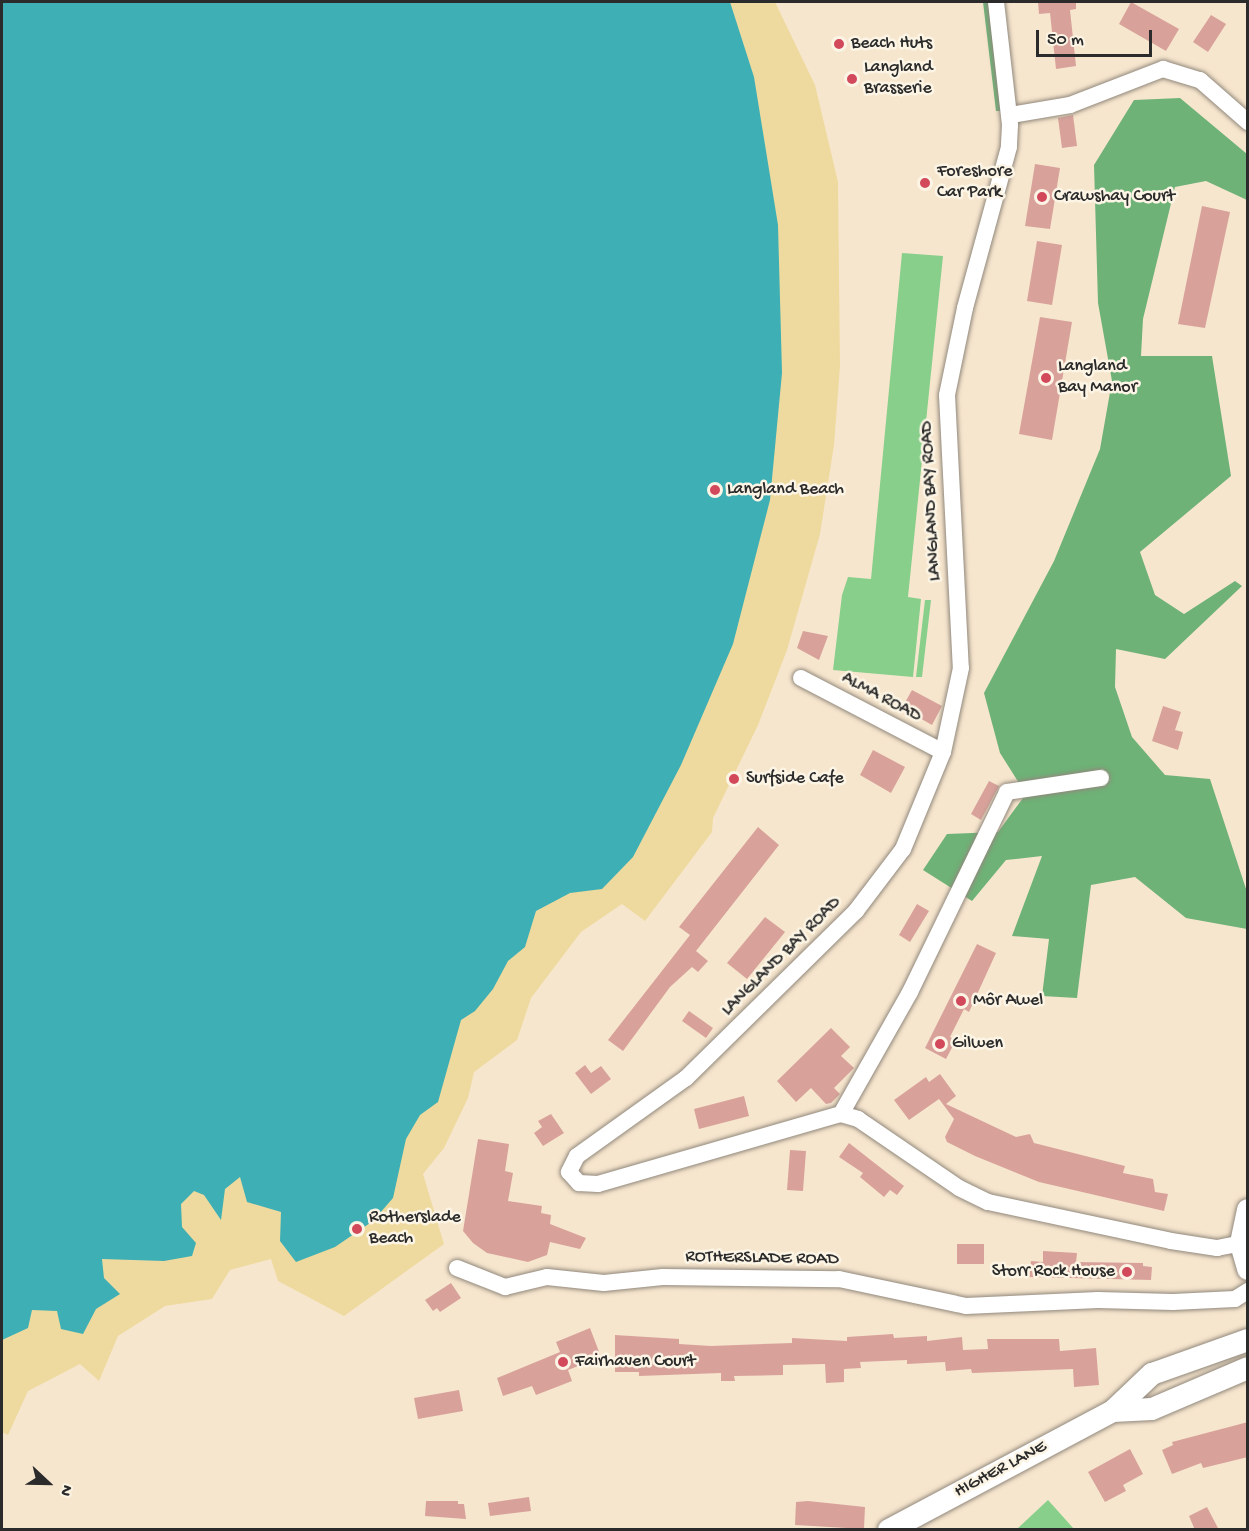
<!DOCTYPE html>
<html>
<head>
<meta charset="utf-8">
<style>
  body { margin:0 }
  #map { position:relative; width:1249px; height:1531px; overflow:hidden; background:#f7e6ce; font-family:"Gochi Hand",sans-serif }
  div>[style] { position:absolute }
  .green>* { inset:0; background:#88cf8b }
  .forest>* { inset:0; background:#6eb277 }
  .sand>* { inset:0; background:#eeda9e }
  .water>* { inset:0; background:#3eafb5 }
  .building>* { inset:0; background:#d8a29b }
  .roads { filter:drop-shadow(0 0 2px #91887c) drop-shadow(0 0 2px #91887c) }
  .street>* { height:16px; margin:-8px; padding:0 8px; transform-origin:8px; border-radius:8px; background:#fff }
  .secondary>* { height:22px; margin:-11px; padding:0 11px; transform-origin:11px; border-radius:11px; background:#fff }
  .dots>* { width:16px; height:16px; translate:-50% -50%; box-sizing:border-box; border:3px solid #fcf5e5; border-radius:50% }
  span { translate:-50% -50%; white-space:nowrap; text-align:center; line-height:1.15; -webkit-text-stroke:5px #fcf5e5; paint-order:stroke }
  .poi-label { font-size:18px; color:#2b2b2b }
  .left { translate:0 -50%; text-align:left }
  .right { translate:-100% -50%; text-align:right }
  .street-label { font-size:18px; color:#2b2b2b }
  .frame { position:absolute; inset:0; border:3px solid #2b2b2b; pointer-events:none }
  .north { position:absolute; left:18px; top:1453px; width:60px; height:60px; -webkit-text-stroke:4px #fcf5e5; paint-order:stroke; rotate:112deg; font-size:16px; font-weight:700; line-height:24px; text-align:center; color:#2b2b2b }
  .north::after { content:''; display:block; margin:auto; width:21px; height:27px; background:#2b2b2b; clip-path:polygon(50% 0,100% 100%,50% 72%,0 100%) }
  .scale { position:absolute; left:1036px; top:30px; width:116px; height:27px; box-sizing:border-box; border:3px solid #2b2b2b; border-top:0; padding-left:8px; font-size:18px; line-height:21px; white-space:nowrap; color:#2b2b2b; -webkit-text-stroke:4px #fcf5e5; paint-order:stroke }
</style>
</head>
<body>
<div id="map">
  <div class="green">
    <i style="clip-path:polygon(902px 253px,943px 256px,908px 597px,921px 599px,913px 677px,833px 670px,842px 595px,848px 577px,871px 579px)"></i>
    <i style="clip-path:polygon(925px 600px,931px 600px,922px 677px,916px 677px)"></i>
    <i style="clip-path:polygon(1048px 1500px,1074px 1529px,1017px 1529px)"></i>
  </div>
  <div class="forest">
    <i style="clip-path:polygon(983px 2px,989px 2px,1003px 111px,996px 111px)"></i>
    <i style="clip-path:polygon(1180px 98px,1247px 154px,1247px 200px,1206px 181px,1175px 187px,1143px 319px,1141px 356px,1212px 356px,1231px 476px,1140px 552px,1155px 595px,1184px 614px,1235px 581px,1242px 586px,1165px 659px,1116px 649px,1115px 687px,1132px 737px,1165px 775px,1210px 779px,1247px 892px,1247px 929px,1186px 918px,1135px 877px,1091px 885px,1077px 998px,1042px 996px,1049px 939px,1012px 936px,1042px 856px,1006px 860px,972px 901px,923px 870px,947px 834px,998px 832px,1026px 794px,1000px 753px,984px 693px,1054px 561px,1100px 449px,1112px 381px,1098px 303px,1094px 165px,1134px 100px)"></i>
  </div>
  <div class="sand">
    <i style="clip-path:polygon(134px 2px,775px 2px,815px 85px,838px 182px,840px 366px,834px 445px,820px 534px,787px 650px,758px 725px,713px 818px,712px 832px,645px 921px,622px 904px,581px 932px,531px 998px,517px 1040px,474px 1072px,468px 1098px,444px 1148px,423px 1174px,444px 1244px,344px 1316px,278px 1281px,271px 1259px,230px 1270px,212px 1299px,165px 1306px,118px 1336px,99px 1381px,80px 1364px,28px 1391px,8px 1435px,2px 1432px,2px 1066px)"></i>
  </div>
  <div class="water">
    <i style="clip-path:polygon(2px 2px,730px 2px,754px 77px,778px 225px,782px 373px,770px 500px,733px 644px,681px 765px,633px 857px,602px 889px,570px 893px,536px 911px,525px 947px,508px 961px,493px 989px,475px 1011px,461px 1020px,438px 1102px,420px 1115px,406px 1139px,393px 1198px,373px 1221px,335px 1247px,296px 1262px,280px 1241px,281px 1212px,247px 1202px,240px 1177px,225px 1189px,221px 1220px,204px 1195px,194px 1191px,181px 1204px,182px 1227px,196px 1243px,192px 1256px,164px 1261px,102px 1259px,104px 1278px,120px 1294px,96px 1309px,83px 1334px,61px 1329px,57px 1311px,32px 1310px,28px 1328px,2px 1340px)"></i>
  </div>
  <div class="building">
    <i style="clip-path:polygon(1038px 2px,1076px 2px,1076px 9px,1070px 10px,1076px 66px,1056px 69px,1050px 13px,1039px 14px)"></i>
    <i style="clip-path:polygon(1131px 2px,1179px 29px,1166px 51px,1119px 24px)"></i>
    <i style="clip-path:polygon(1211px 15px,1226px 24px,1208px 52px,1193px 42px)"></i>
    <i style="clip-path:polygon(1073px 115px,1077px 146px,1062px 148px,1058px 118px)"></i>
    <i style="clip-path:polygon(1035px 164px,1060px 168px,1050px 229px,1025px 226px)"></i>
    <i style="clip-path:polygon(1202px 206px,1230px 212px,1205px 328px,1178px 324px)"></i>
    <i style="clip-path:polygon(1037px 241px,1062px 245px,1052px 305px,1027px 301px)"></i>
    <i style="clip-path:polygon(1040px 317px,1072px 322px,1052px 440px,1019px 434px)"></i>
    <i style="clip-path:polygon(803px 631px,828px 636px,819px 660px,797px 648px)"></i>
    <i style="clip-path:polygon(912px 690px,942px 706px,932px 725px,902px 708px)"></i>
    <i style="clip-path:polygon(1163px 706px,1181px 712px,1175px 730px,1183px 732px,1178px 750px,1152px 741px)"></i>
    <i style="clip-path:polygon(873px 750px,905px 767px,891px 793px,860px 775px)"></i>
    <i style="clip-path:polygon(989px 781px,999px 786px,981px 820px,971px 814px)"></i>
    <i style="clip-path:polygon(758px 827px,779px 845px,696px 951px,708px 961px,698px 972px,692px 967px,670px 987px,623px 1051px,608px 1040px,690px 935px,679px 927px)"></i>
    <i style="clip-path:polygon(917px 904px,929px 911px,910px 942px,899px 935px)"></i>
    <i style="clip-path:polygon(765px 917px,785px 932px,747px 979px,727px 963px)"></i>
    <i style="clip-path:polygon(977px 944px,996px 953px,969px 1012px,964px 1009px,950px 1037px,956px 1040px,946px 1059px,925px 1048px)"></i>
    <i style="clip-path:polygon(689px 1011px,713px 1028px,706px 1038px,682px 1021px)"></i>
    <i style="clip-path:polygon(831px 1028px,850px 1047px,841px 1056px,854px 1068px,834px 1088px,840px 1094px,831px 1103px,826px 1104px,811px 1088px,796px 1102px,777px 1081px)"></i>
    <i style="clip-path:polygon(585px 1065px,591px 1073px,601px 1066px,611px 1079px,591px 1094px,575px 1073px)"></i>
    <i style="clip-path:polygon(940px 1074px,956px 1096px,946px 1104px,1016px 1137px,1030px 1134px,1034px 1143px,1125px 1166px,1123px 1173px,1153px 1179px,1155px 1192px,1168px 1194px,1164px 1211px,1039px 1182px,975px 1156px,947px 1142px,945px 1137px,954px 1119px,939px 1099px,909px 1120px,894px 1100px,926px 1077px,929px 1082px)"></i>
    <i style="clip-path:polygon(744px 1096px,749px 1116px,699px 1129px,694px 1109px)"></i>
    <i style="clip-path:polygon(551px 1114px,564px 1133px,543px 1146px,534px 1133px,542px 1127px,538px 1121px)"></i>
    <i style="clip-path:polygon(478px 1139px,509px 1144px,505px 1171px,513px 1173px,508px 1201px,542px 1206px,541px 1213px,551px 1215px,550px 1224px,586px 1238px,580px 1249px,550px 1242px,547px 1255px,528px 1262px,487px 1253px,473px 1243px,463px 1231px)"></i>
    <i style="clip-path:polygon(849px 1143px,904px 1186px,897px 1195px,890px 1190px,884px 1197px,860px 1177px,863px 1173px,839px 1157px)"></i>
    <i style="clip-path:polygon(790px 1150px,806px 1151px,803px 1191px,787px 1190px)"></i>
    <i style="clip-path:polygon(957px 1244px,984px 1244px,984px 1264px,957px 1264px)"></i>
    <i style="clip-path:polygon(1043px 1251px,1077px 1253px,1076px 1262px,1143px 1263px,1143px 1266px,1152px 1267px,1151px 1280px,1029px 1277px,1031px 1261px,1043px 1262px)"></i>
    <i style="clip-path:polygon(451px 1283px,461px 1298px,440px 1312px,437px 1308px,433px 1311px,425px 1300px)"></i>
    <i style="clip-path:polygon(590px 1328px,601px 1357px,568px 1370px,572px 1381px,536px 1395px,532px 1386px,503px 1396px,497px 1378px,560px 1352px,556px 1342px)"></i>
    <i style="clip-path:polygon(893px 1334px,894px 1338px,927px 1336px,927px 1341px,962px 1337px,963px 1350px,988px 1349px,987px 1339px,1059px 1339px,1060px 1351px,1096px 1348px,1099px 1385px,1074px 1387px,1073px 1369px,972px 1373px,971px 1369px,946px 1371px,945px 1362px,907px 1364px,907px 1360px,860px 1362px,861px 1368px,844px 1369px,844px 1382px,826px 1383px,825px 1364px,783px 1365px,783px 1375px,734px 1376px,735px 1381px,721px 1381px,721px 1373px,639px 1376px,639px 1372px,615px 1372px,615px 1335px,679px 1339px,679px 1344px,711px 1346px,792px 1343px,792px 1338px,847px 1341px,847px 1337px)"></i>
    <i style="clip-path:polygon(459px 1390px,463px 1411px,418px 1419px,414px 1398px)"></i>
    <i style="clip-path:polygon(1248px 1422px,1248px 1457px,1203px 1468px,1201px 1463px,1172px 1474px,1162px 1450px,1173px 1445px,1172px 1442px)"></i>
    <i style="clip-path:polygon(1130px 1449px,1143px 1474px,1123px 1485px,1126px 1491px,1105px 1502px,1088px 1472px)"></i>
    <i style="clip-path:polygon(529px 1497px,531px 1511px,490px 1516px,488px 1503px)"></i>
    <i style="clip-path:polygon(426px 1501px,458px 1501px,458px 1504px,464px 1504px,466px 1519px,425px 1516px)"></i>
    <i style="clip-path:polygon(808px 1501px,865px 1507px,864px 1529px,795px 1525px,796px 1502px)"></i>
    <i style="clip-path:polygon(1207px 1507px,1219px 1530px,1195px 1530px,1189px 1516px)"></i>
  </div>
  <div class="roads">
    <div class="street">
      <i style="left:996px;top:2px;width:124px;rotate:83.5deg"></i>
      <i style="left:1010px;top:125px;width:22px;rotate:93deg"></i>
      <i style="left:1009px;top:147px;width:167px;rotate:105.3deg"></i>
      <i style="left:965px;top:308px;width:89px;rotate:101.7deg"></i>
      <i style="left:947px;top:395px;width:273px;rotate:87.1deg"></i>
      <i style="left:961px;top:668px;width:86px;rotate:102.1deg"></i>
      <i style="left:943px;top:752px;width:105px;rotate:112.4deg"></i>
      <i style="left:903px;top:849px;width:78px;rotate:127.2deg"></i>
      <i style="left:856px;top:911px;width:238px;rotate:135.5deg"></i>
      <i style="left:686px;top:1078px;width:134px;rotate:144.4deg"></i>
      <i style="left:577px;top:1156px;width:18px;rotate:117deg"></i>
      <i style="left:569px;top:1172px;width:15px;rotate:48deg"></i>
      <i style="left:579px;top:1183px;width:19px;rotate:3deg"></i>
      <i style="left:598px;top:1184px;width:253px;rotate:-16.1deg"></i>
      <i style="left:841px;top:1114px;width:18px;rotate:16deg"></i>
      <i style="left:858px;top:1119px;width:122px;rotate:34.3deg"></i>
      <i style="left:959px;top:1188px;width:32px;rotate:26deg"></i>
      <i style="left:988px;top:1202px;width:187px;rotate:12deg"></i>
      <i style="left:1171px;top:1241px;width:47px;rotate:8.7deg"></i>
      <i style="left:1217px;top:1248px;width:32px;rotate:-11deg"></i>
      <i style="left:1011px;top:115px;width:60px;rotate:-9.6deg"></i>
      <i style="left:1070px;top:105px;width:100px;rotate:-21.2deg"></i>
      <i style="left:1163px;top:69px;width:39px;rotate:17deg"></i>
      <i style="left:1200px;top:80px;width:64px;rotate:41.2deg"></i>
      <i style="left:801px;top:678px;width:160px;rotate:27.5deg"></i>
      <i style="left:841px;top:1114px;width:140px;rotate:-60.5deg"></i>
      <i style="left:910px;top:992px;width:222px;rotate:-64.1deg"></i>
      <i style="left:1007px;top:792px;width:95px;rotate:-8.5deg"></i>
      <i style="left:457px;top:1268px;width:52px;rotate:21.6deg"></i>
      <i style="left:505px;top:1287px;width:43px;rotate:-13.4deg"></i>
      <i style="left:547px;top:1277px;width:57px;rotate:6deg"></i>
      <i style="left:604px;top:1283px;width:59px;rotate:-5.8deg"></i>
      <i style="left:663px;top:1277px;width:176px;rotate:0.7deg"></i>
      <i style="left:839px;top:1279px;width:130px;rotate:12deg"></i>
      <i style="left:966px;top:1306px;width:132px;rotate:-2.6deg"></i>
      <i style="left:1098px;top:1300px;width:75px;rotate:1.5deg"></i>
      <i style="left:1173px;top:1302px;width:62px;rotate:-2.8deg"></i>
      <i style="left:1235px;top:1299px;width:15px;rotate:-32deg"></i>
    </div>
    <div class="secondary">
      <i style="left:1248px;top:1210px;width:35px;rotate:102deg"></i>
      <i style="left:1241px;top:1244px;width:26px;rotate:74deg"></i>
      <i style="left:1113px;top:1411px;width:39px;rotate:-3deg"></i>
      <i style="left:1152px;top:1409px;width:104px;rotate:-23.1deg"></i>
      <i style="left:889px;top:1530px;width:254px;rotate:-28deg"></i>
      <i style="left:1113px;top:1411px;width:54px;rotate:-43.5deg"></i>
      <i style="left:1152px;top:1374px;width:102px;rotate:-19.5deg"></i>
    </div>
  </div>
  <div class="dots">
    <i style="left:839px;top:44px;background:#d1495b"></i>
    <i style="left:852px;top:79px;background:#d1495b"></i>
    <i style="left:925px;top:183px;background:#d1495b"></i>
    <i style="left:1042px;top:197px;background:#d1495b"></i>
    <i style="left:1046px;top:378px;background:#d1495b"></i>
    <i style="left:715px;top:490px;background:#d1495b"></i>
    <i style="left:734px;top:779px;background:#d1495b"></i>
    <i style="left:961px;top:1001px;background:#d1495b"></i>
    <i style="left:940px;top:1044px;background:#d1495b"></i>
    <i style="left:357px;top:1229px;background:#d1495b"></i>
    <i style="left:1127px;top:1272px;background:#d1495b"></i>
    <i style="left:563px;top:1362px;background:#d1495b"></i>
  </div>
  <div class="poi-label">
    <span class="left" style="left:851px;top:44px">Beach Huts</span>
    <span class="left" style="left:864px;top:79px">Langland<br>Brasserie</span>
    <span class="left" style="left:937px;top:183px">Foreshore<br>Car Park</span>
    <span class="left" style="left:1054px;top:197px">Crawshay Court</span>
    <span class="left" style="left:1058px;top:378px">Langland<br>Bay Manor</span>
    <span class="left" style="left:727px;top:490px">Langland Beach</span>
    <span class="left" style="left:746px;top:779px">Surfside Cafe</span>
    <span class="left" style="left:973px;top:1001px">Môr Awel</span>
    <span class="left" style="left:952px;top:1044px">Gilwen</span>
    <span class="left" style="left:369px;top:1229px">Rotherslade<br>Beach</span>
    <span class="right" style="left:1115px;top:1272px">Storr Rock House</span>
    <span class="left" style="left:575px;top:1362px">Fairhaven Court</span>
  </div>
  <div class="street-label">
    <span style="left:932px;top:501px;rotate:-93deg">LANGLAND BAY ROAD</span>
    <span style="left:881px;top:698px;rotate:28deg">ALMA ROAD</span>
    <span style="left:782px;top:957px;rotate:-45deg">LANGLAND BAY ROAD</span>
    <span style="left:762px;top:1259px;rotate:1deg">ROTHERSLADE ROAD</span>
    <span style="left:1001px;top:1470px;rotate:-28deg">HIGHER LANE</span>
  </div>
  <div class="frame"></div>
  <div class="north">N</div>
  <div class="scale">50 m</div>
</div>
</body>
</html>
